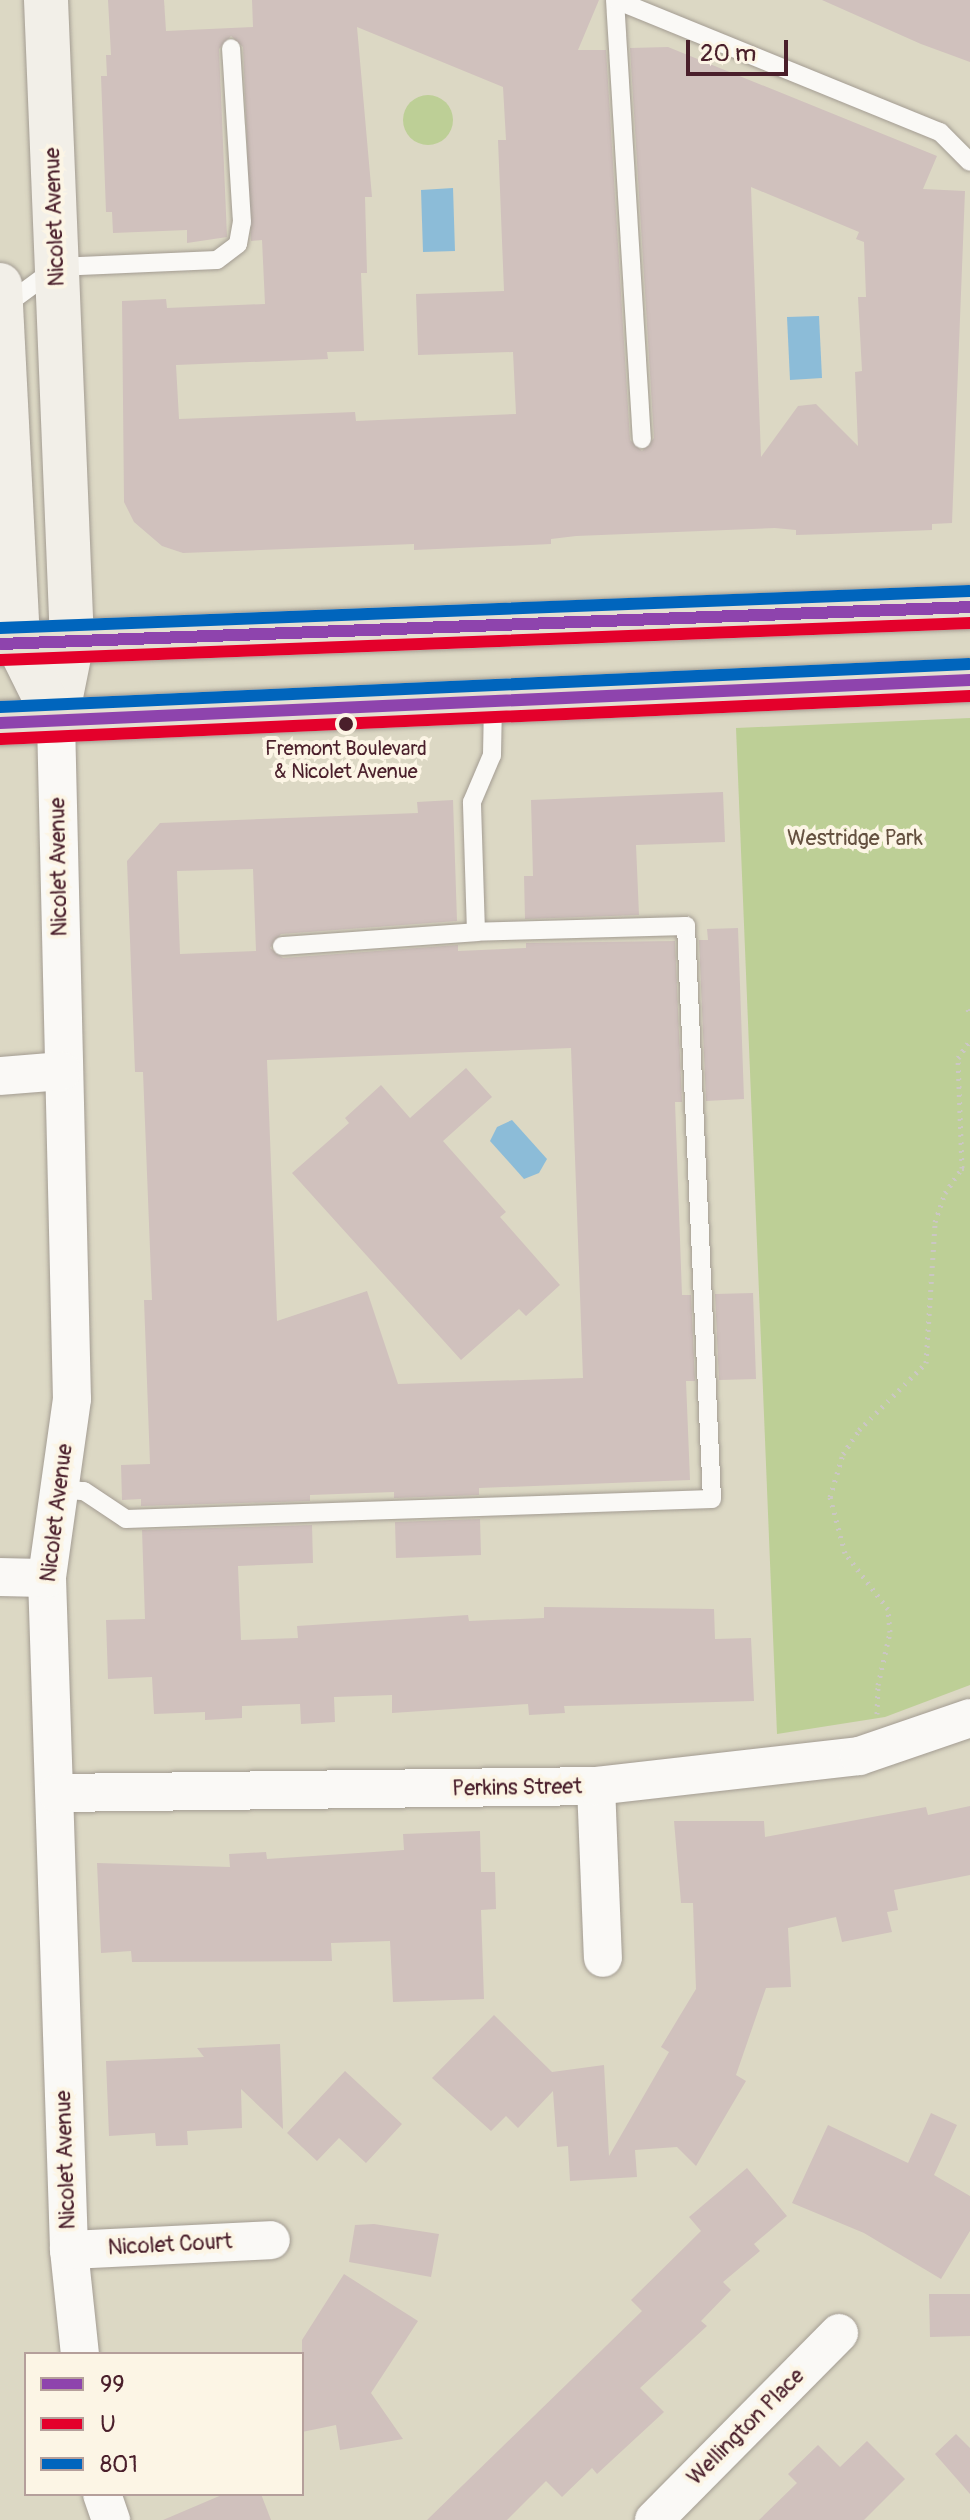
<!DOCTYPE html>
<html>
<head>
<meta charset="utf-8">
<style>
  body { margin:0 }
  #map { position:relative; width:970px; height:2520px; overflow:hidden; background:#dcd8c4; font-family:Pangolin,sans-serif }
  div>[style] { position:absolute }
  .green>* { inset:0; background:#bdcf96 }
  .round { border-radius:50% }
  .water>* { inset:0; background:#8cbcd8 }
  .building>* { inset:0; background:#d0c1bd }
  .path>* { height:5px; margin-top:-2.5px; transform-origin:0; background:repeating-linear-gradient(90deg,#cbc7c3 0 2px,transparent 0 8px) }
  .roads { filter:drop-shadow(0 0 2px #a39c92) drop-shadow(0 0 2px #a39c92) }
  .lane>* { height:18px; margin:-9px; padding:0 9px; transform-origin:9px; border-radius:9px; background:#faf9f6 }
  .street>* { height:38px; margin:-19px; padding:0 19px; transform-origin:19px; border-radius:19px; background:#faf9f6 }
  .secondary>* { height:44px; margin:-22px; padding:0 22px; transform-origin:22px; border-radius:22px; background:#f2efe8 }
  .primary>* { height:44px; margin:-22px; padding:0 22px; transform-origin:22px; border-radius:22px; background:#e5e0d2 }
  .bus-1>* { height:12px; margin:-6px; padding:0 6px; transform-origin:6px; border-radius:6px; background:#8e44ad }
  .bus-2>* { height:12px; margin:-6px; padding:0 6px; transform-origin:6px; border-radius:6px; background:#e4002b }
  .bus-3>* { height:12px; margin:-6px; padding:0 6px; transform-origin:6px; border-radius:6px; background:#0065bd }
  .dots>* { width:22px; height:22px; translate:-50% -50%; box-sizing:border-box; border:4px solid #fcf5e5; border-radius:50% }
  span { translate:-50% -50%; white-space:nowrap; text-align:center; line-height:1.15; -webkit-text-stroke:8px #fcf5e5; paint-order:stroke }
  .bus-label { font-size:20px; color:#4a1f2b }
  .street-label { font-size:22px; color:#4a1f2b }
  .park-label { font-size:22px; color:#655140 }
  .legend { position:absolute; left:24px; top:2352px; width:280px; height:144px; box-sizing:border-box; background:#fcf5e5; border:2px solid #b59f9b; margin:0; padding:10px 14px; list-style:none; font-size:24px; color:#4a1f2b }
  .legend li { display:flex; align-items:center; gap:16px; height:40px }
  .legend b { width:40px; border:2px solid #b59f9b }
  .scale { position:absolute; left:686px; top:40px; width:102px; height:36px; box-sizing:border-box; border:4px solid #4a1f2b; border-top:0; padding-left:10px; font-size:24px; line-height:28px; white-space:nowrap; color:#4a1f2b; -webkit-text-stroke:6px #fcf5e5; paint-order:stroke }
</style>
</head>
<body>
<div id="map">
  <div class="green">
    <i class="round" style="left:403px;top:95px;width:50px;height:50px"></i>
    <i style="clip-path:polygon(970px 718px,970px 1685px,885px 1717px,777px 1734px,736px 728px)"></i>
  </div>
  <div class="water">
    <i style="clip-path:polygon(453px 188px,455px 251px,423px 252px,421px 190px)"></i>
    <i style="clip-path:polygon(819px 316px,822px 378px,790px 380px,787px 317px)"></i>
    <i style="clip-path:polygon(512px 1120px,547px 1159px,539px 1173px,524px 1179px,490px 1141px,497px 1127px)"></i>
  </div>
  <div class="building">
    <i style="clip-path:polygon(evenodd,108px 0,164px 0,166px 31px,253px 27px,252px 0,599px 0,578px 50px,606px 50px,630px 440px,642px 451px,654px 438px,630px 48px,668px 47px,937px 156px,923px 189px,965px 191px,952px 523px,932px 524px,932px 530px,830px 534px,796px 535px,796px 530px,775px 528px,576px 536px,551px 539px,551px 544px,414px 550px,414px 544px,183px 553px,162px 546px,134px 522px,124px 502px,122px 301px,166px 299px,167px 308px,265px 304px,262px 240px,251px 241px,243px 47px,231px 36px,219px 49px,227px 237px,187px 243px,187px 230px,113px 233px,112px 212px,106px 212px,101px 76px,107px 76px,106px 55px,111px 55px,108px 0,357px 27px,503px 87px,506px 140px,498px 140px,504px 291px,416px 294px,418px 355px,513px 352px,516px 414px,356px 421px,355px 412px,179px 419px,176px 365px,328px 359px,327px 352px,364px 351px,361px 273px,367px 273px,365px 197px,372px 197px,357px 27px,108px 0,751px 187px,859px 232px,856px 239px,864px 242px,866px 297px,858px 297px,862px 371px,855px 372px,858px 446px,816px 404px,798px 406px,761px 457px,751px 187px)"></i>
    <i style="clip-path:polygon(822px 0,970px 0,970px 62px,921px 44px)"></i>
    <i style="clip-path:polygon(723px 792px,725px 842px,636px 845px,639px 915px,525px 919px,524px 876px,533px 876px,531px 800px)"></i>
    <i style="clip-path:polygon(evenodd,453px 800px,457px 921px,281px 934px,270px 948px,283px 958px,458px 945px,458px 951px,526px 948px,526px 943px,675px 941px,682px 1102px,675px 1102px,682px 1295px,691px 1295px,695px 1381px,686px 1381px,690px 1480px,479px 1488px,479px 1495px,394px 1498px,394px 1492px,310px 1495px,310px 1501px,141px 1506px,141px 1499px,122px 1500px,121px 1465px,150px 1464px,144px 1300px,152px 1300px,143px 1072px,135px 1072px,127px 861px,160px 823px,418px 813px,417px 802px,453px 800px,253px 869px,256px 951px,180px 954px,177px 871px,253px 869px,453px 800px,571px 1048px,583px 1378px,398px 1384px,367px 1291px,277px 1321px,267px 1060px,571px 1048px)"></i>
    <i style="clip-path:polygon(738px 928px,744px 1099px,706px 1101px,699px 940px,708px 940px,707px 929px)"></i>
    <i style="clip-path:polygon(466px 1068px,492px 1097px,443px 1141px,506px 1212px,500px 1217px,560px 1285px,526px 1316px,519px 1309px,461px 1360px,292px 1173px,349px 1123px,345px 1118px,381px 1085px,410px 1118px)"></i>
    <i style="clip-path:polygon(753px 1293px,756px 1379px,719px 1380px,715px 1294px)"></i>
    <i style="clip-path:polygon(480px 1519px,481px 1555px,396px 1558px,395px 1522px)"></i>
    <i style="clip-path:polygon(312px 1525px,313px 1563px,238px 1566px,241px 1640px,298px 1638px,297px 1626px,468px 1615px,469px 1621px,544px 1618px,544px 1607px,714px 1609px,715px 1639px,751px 1638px,754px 1701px,564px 1706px,565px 1713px,529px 1715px,528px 1704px,392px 1713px,392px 1695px,334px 1697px,335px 1722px,301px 1724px,300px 1704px,242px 1706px,242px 1718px,205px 1720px,205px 1712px,154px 1714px,152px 1677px,108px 1679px,106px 1620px,145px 1619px,142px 1530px)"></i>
    <i style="clip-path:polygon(970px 1806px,970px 1875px,894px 1890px,898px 1910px,887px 1912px,892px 1932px,842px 1942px,836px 1917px,788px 1928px,791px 1987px,766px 1988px,736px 2075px,746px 2081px,696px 2166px,677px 2147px,635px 2150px,637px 2177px,570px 2181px,568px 2146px,557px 2147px,553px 2091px,518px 2128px,506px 2116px,491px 2131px,432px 2078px,494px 2015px,552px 2072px,604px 2065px,609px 2156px,669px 2052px,661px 2047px,696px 1989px,693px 1903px,681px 1903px,674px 1821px,764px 1821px,765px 1837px,926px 1807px,928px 1815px)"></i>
    <i style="clip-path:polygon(480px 1831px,481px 1872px,495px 1872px,496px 1909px,481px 1910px,484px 1999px,393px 2002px,390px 1941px,331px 1943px,332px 1961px,132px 1962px,131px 1951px,101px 1953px,97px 1863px,230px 1867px,229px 1854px,266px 1852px,267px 1859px,404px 1850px,403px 1834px)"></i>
    <i style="clip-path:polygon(280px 2044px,283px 2129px,241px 2089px,242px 2128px,187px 2131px,188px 2145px,156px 2146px,155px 2133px,109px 2136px,106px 2061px,204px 2057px,197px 2048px)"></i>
    <i style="clip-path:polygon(345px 2071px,402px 2124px,366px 2163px,339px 2138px,317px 2161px,287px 2133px)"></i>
    <i style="clip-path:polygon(931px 2113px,957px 2125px,934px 2175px,970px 2196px,970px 2231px,941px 2279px,864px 2233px,792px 2203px,828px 2125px,908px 2163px)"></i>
    <i style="clip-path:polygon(747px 2168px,787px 2216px,754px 2244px,760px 2251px,723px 2282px,731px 2290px,701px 2321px,707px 2326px,640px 2388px,664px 2412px,597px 2474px,592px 2468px,562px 2497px,546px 2481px,507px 2520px,427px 2520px,642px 2311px,631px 2300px,701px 2231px,689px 2217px)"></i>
    <i style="clip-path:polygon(374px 2224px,439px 2234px,431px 2277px,349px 2262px,355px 2225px)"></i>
    <i style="clip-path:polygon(344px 2274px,418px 2321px,371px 2393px,403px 2439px,340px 2450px,336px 2425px,302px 2432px,302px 2340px)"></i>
    <i style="clip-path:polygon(929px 2294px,970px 2294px,970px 2336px,930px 2337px)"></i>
    <i style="clip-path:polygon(956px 2434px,970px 2448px,970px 2494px,935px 2454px)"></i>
    <i style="clip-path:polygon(867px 2441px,905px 2479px,864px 2520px,759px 2520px,797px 2483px,788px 2474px,818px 2445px,840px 2467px)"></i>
    <i style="clip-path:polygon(224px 2494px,261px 2494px,271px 2520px,163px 2520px)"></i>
  </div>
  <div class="path">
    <i style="left:968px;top:1009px;width:6px;rotate:72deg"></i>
    <i style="left:962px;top:1168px;width:110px;rotate:-92.1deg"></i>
    <i style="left:958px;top:1058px;width:22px;rotate:-56deg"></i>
    <i style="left:877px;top:1714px;width:29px;rotate:-88deg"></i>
    <i style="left:878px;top:1685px;width:54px;rotate:-77.2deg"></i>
    <i style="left:890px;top:1632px;width:23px;rotate:-95deg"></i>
    <i style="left:888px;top:1609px;width:71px;rotate:-127.5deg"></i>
    <i style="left:845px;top:1553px;width:58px;rotate:-105deg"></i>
    <i style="left:830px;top:1497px;width:45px;rotate:-73.2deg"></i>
    <i style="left:843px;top:1454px;width:29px;rotate:-56deg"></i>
    <i style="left:859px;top:1430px;width:95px;rotate:-45deg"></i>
    <i style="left:926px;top:1363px;width:141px;rotate:-86.3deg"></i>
    <i style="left:935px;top:1222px;width:31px;rotate:-71deg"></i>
    <i style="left:945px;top:1193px;width:30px;rotate:-56deg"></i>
    <i style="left:962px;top:1168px;width:8px"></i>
  </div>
  <div class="roads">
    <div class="lane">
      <i style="left:615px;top:0;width:440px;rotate:86.5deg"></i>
      <i style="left:616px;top:0;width:350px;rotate:22.2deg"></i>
      <i style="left:940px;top:132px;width:42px;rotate:45deg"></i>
      <i style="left:3px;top:307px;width:67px;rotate:-36.5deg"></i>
      <i style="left:57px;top:267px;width:160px;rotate:-2.5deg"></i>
      <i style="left:217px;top:260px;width:26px;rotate:-37deg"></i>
      <i style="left:238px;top:244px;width:22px;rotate:-80deg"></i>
      <i style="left:242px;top:222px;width:174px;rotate:-93.6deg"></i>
      <i style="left:282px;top:946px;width:195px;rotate:-4.1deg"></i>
      <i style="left:59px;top:1489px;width:25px;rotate:5deg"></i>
      <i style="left:84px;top:1491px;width:50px;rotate:33.7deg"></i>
      <i style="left:126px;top:1519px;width:586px;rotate:-1.95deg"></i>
      <i style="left:712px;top:1499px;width:574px;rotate:-92.6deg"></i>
      <i style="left:686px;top:926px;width:210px;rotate:178.4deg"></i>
      <i style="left:476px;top:932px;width:130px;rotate:-91.8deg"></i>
      <i style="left:472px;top:802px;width:51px;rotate:-66.9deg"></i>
      <i style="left:492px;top:755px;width:54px;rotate:-88.9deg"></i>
    </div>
    <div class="street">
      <i style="left:56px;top:721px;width:678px;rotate:88.65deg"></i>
      <i style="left:72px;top:1399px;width:181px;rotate:98deg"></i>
      <i style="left:47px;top:1578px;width:672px;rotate:88.12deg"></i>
      <i style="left:69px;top:2250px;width:105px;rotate:84deg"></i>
      <i style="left:0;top:1076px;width:62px;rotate:-4.6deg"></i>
      <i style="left:0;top:1577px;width:47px;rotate:1.2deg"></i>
      <i style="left:596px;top:1786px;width:172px;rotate:87.7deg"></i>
      <i style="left:57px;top:1793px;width:539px;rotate:-0.74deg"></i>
      <i style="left:596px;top:1786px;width:265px;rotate:-6.5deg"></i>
      <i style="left:859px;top:1756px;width:117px;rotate:-18.9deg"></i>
      <i style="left:69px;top:2250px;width:202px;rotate:-2.8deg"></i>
      <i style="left:102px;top:2494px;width:28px;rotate:71deg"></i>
      <i style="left:654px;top:2520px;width:263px;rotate:-45.3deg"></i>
    </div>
    <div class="secondary">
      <i style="left:46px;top:0;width:643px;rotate:87.68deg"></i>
      <i style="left:72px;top:642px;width:81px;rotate:101.4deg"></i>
      <i style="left:0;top:285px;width:359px;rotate:87.1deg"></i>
      <i style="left:18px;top:644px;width:86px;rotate:63.7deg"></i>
    </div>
    <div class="primary">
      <i style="left:0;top:644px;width:971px;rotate:-2.18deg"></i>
      <i style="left:0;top:723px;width:971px;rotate:-2.54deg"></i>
    </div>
  </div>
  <div class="bus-1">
    <i style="left:0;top:644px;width:971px;rotate:-2.18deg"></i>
    <i style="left:0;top:723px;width:971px;rotate:-2.54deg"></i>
  </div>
  <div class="bus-2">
    <i style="left:1px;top:660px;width:970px;rotate:-2.19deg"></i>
    <i style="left:1px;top:739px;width:970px;rotate:-2.54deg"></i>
  </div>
  <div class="bus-3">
    <i style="left:0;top:628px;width:970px;rotate:-2.19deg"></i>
    <i style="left:0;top:707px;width:970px;rotate:-2.54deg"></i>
  </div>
  <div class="dots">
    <i style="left:346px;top:724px;background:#4a1f2b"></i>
  </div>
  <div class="bus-label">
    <span style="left:346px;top:760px">Fremont Boulevard<br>&amp; Nicolet Avenue</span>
  </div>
  <div class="street-label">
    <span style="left:55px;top:217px;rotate:-92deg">Nicolet Avenue</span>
    <span style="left:59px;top:867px;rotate:-91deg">Nicolet Avenue</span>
    <span style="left:57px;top:1513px;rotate:-83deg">Nicolet Avenue</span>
    <span style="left:517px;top:1788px;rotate:-1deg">Perkins Street</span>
    <span style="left:66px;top:2160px;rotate:-92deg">Nicolet Avenue</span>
    <span style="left:170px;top:2245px;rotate:-3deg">Nicolet Court</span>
    <span style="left:746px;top:2427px;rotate:-45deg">Wellington Place</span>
  </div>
  <div class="park-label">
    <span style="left:855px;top:839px">Westridge Park</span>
  </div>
  <ul class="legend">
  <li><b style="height:10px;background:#8e44ad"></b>99</li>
  <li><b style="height:10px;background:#e4002b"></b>U</li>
  <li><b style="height:10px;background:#0065bd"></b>801</li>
  </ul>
  <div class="scale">20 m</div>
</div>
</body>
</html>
